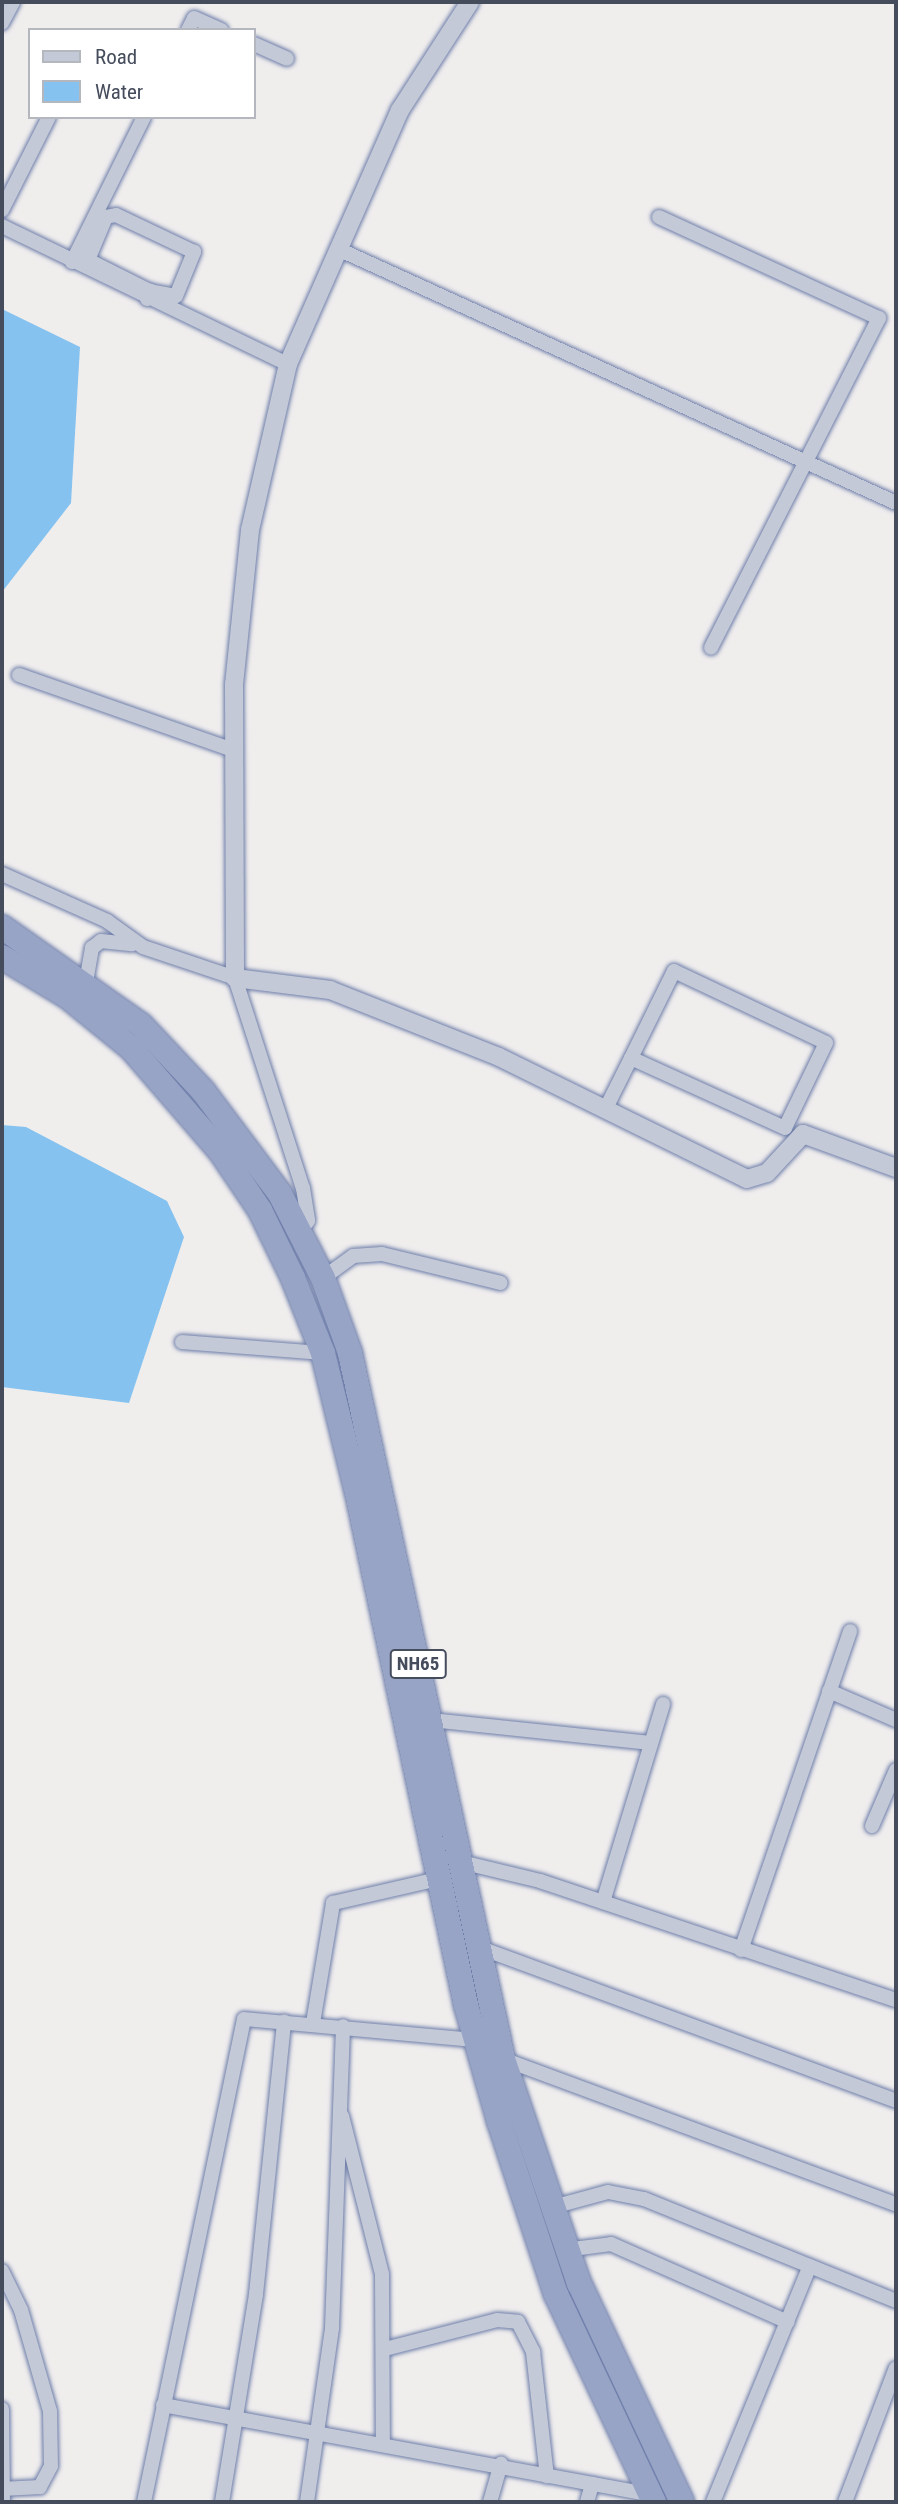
<!DOCTYPE html>
<html>
<head>
<meta charset="utf-8">
<style>
  body { margin:0 }
  #map { position:relative; width:898px; height:2504px; overflow:hidden; background:#f0eeed; font-family:"Roboto Condensed",sans-serif }
  div>[style] { position:absolute }
  .water>* { inset:0; background:#85c2ef }
  .roads { filter:drop-shadow(0 0 2px #6e7eaa) drop-shadow(0 0 2px #6e7eaa) }
  .minor>* { height:14px; margin:-7px; padding:0 7px; transform-origin:7px; border-radius:7px; background:#c3c9d6 }
  .tertiary>* { height:18px; margin:-9px; padding:0 9px; transform-origin:9px; border-radius:9px; background:#c3c9d6 }
  .trunk>* { height:24px; margin:-12px; padding:0 12px; transform-origin:12px; border-radius:12px; background:#98a4c6 }
  span { translate:-50% -50%; white-space:nowrap; text-align:center; line-height:1.15; -webkit-text-stroke:6px #fff; paint-order:stroke }
  .shield-label span { padding:2px 5px; background:#fff; border:2px solid; border-radius:5px; -webkit-text-stroke-width:0 }
  .shield-label { font-size:19px; color:#454c5c; font-weight:700 }
  .frame { position:absolute; inset:0; border:4px solid #454c5c; pointer-events:none }
  .legend { position:absolute; left:28px; top:28px; width:228px; height:91px; box-sizing:border-box; background:#fff; border:2px solid #b5b7be; margin:0; padding:9px 12px; list-style:none; font-size:21px; color:#454c5c }
  .legend li { display:flex; align-items:center; gap:14px; height:35px }
  .legend b { width:35px; border:2px solid #b5b7be }
</style>
</head>
<body>
<div id="map">
  <div class="water">
    <i style="clip-path:polygon(2px 309px,80px 347px,71px 503px,2px 592px)"></i>
    <i style="clip-path:polygon(2px 1125px,26px 1127px,167px 1201px,184px 1237px,129px 1403px,2px 1387px)"></i>
  </div>
  <div class="roads">
    <div class="minor">
      <i style="left:2px;top:23px;width:24px;rotate:-62deg"></i>
      <i style="left:188px;top:30px;width:13px;rotate:-63deg"></i>
      <i style="left:194px;top:18px;width:30px;rotate:24deg"></i>
      <i style="left:254px;top:44px;width:36px;rotate:24deg"></i>
      <i style="left:2px;top:210px;width:104px;rotate:-63.2deg"></i>
      <i style="left:659px;top:217px;width:242px;rotate:24.7deg"></i>
      <i style="left:879px;top:318px;width:370px;rotate:117deg"></i>
      <i style="left:2px;top:226px;width:318px;rotate:25.8deg"></i>
      <i style="left:338px;top:249px;width:613px;rotate:24.47deg"></i>
      <i style="left:72px;top:262px;width:162px;rotate:-63.6deg"></i>
      <i style="left:147px;top:299px;width:9px;rotate:-69deg"></i>
      <i style="left:150px;top:291px;width:26px;rotate:11deg"></i>
      <i style="left:176px;top:296px;width:48px;rotate:-67.8deg"></i>
      <i style="left:194px;top:252px;width:86px;rotate:-154.6deg"></i>
      <i style="left:116px;top:215px;width:10px;rotate:169deg"></i>
      <i style="left:106px;top:217px;width:47px;rotate:112.7deg"></i>
      <i style="left:88px;top:260px;width:69px;rotate:26.6deg"></i>
      <i style="left:19px;top:675px;width:227px;rotate:19.3deg"></i>
      <i style="left:2px;top:874px;width:115px;rotate:24.1deg"></i>
      <i style="left:107px;top:921px;width:44px;rotate:35.8deg"></i>
      <i style="left:143px;top:947px;width:97px;rotate:18.6deg"></i>
      <i style="left:235px;top:978px;width:221px;rotate:72.1deg"></i>
      <i style="left:303px;top:1188px;width:33px;rotate:81deg"></i>
      <i style="left:308px;top:1221px;width:11px;rotate:128deg"></i>
      <i style="left:86px;top:982px;width:35px;rotate:-80deg"></i>
      <i style="left:92px;top:948px;width:11px;rotate:-38deg"></i>
      <i style="left:101px;top:941px;width:31px;rotate:6deg"></i>
      <i style="left:605px;top:1110px;width:58px;rotate:-63.4deg"></i>
      <i style="left:631px;top:1058px;width:97px;rotate:-63.7deg"></i>
      <i style="left:674px;top:971px;width:168px;rotate:25.3deg"></i>
      <i style="left:826px;top:1043px;width:94px;rotate:115.8deg"></i>
      <i style="left:785px;top:1128px;width:169px;rotate:-155.6deg"></i>
      <i style="left:323px;top:1278px;width:37px;rotate:-36deg"></i>
      <i style="left:353px;top:1256px;width:29px;rotate:-4deg"></i>
      <i style="left:382px;top:1254px;width:122px;rotate:13.7deg"></i>
      <i style="left:182px;top:1342px;width:141px;rotate:4.5deg"></i>
      <i style="left:829px;top:1691px;width:73px;rotate:23.4deg"></i>
      <i style="left:431px;top:1720px;width:221px;rotate:6deg"></i>
      <i style="left:872px;top:1826px;width:61px;rotate:-66.8deg"></i>
      <i style="left:461px;top:1862px;width:81px;rotate:13.5deg"></i>
      <i style="left:540px;top:1881px;width:375px;rotate:18.5deg"></i>
      <i style="left:603px;top:1902px;width:207px;rotate:-73.1deg"></i>
      <i style="left:478px;top:1947px;width:445px;rotate:20.2deg"></i>
      <i style="left:741px;top:1950px;width:337px;rotate:-71.1deg"></i>
      <i style="left:313px;top:2023px;width:122px;rotate:-80.5deg"></i>
      <i style="left:333px;top:1903px;width:108px;rotate:-12.9deg"></i>
      <i style="left:503px;top:2059px;width:419px;rotate:20.3deg"></i>
      <i style="left:342px;top:2116px;width:163px;rotate:75.8deg"></i>
      <i style="left:382px;top:2274px;width:168px;rotate:89.7deg"></i>
      <i style="left:549px;top:2208px;width:61px;rotate:-15.2deg"></i>
      <i style="left:608px;top:2192px;width:37px;rotate:11deg"></i>
      <i style="left:644px;top:2199px;width:272px;rotate:22deg"></i>
      <i style="left:565px;top:2250px;width:46px;rotate:-7.4deg"></i>
      <i style="left:611px;top:2244px;width:193px;rotate:23.8deg"></i>
      <i style="left:2px;top:2271px;width:43px;rotate:64deg"></i>
      <i style="left:21px;top:2310px;width:105px;rotate:74deg"></i>
      <i style="left:50px;top:2411px;width:55px;rotate:89deg"></i>
      <i style="left:51px;top:2466px;width:24px;rotate:118deg"></i>
      <i style="left:40px;top:2487px;width:38px;rotate:177deg"></i>
      <i style="left:385px;top:2349px;width:116px;rotate:-14.5deg"></i>
      <i style="left:497px;top:2320px;width:21px;rotate:5deg"></i>
      <i style="left:518px;top:2322px;width:34px;rotate:63deg"></i>
      <i style="left:533px;top:2352px;width:125px;rotate:83.6deg"></i>
      <i style="left:163px;top:2405px;width:496px;rotate:10.4deg"></i>
      <i style="left:2px;top:2409px;width:93px;rotate:89.4deg"></i>
      <i style="left:144px;top:2502px;width:493px;rotate:-78.3deg"></i>
      <i style="left:244px;top:2019px;width:232px;rotate:5.2deg"></i>
      <i style="left:222px;top:2502px;width:211px;rotate:-80.7deg"></i>
      <i style="left:256px;top:2294px;width:274px;rotate:-84.1deg"></i>
      <i style="left:307px;top:2502px;width:176px;rotate:-81.8deg"></i>
      <i style="left:332px;top:2328px;width:302px;rotate:-87.9deg"></i>
      <i style="left:490px;top:2502px;width:40px;rotate:-74deg"></i>
      <i style="left:587px;top:2502px;width:19px;rotate:-74deg"></i>
      <i style="left:713px;top:2502px;width:255px;rotate:-67.7deg"></i>
      <i style="left:845px;top:2502px;width:143px;rotate:-69.2deg"></i>
    </div>
    <div class="tertiary">
      <i style="left:470px;top:2px;width:129px;rotate:122.9deg"></i>
      <i style="left:400px;top:110px;width:278px;rotate:113.8deg"></i>
      <i style="left:288px;top:364px;width:170px;rotate:102.9deg"></i>
      <i style="left:250px;top:530px;width:155px;rotate:95.9deg"></i>
      <i style="left:234px;top:684px;width:294px;rotate:89.8deg"></i>
      <i style="left:235px;top:978px;width:96px;rotate:7.2deg"></i>
      <i style="left:330px;top:990px;width:182px;rotate:21.6deg"></i>
      <i style="left:499px;top:1057px;width:276px;rotate:26.2deg"></i>
      <i style="left:747px;top:1179px;width:21px;rotate:-17deg"></i>
      <i style="left:767px;top:1173px;width:53px;rotate:-47.3deg"></i>
      <i style="left:803px;top:1134px;width:99px;rotate:20.1deg"></i>
    </div>
    <div class="trunk">
      <i style="left:2px;top:927px;width:170px;rotate:35.2deg"></i>
      <i style="left:141px;top:1025px;width:91px;rotate:46.8deg"></i>
      <i style="left:203px;top:1091px;width:129px;rotate:53.2deg"></i>
      <i style="left:280px;top:1194px;width:94px;rotate:62.9deg"></i>
      <i style="left:323px;top:1278px;width:80px;rotate:70.2deg"></i>
      <i style="left:350px;top:1353px;width:722px;rotate:77.77deg"></i>
      <i style="left:503px;top:2059px;width:237px;rotate:71.3deg"></i>
      <i style="left:579px;top:2283px;width:242px;rotate:64.8deg"></i>
      <i style="left:2px;top:957px;width:76px;rotate:31deg"></i>
      <i style="left:67px;top:996px;width:82px;rotate:39.1deg"></i>
      <i style="left:131px;top:1048px;width:138px;rotate:49.1deg"></i>
      <i style="left:221px;top:1152px;width:70px;rotate:56.1deg"></i>
      <i style="left:260px;top:1210px;width:76px;rotate:64.1deg"></i>
      <i style="left:293px;top:1278px;width:81px;rotate:68.2deg"></i>
      <i style="left:323px;top:1353px;width:143px;rotate:76.3deg"></i>
      <i style="left:357px;top:1492px;width:524px;rotate:78deg"></i>
      <i style="left:466px;top:2005px;width:121px;rotate:74.1deg"></i>
      <i style="left:499px;top:2121px;width:182px;rotate:71.8deg"></i>
      <i style="left:556px;top:2294px;width:230px;rotate:64.8deg"></i>
    </div>
  </div>
  <div class="shield-label">
    <span style="left:418px;top:1664px">NH65</span>
  </div>
  <div class="frame"></div>
  <ul class="legend">
  <li><b style="height:9px;background:#c3c9d6"></b>Road</li>
  <li><b style="height:19px;background:#85c2ef"></b>Water</li>
  </ul>
</div>
</body>
</html>
